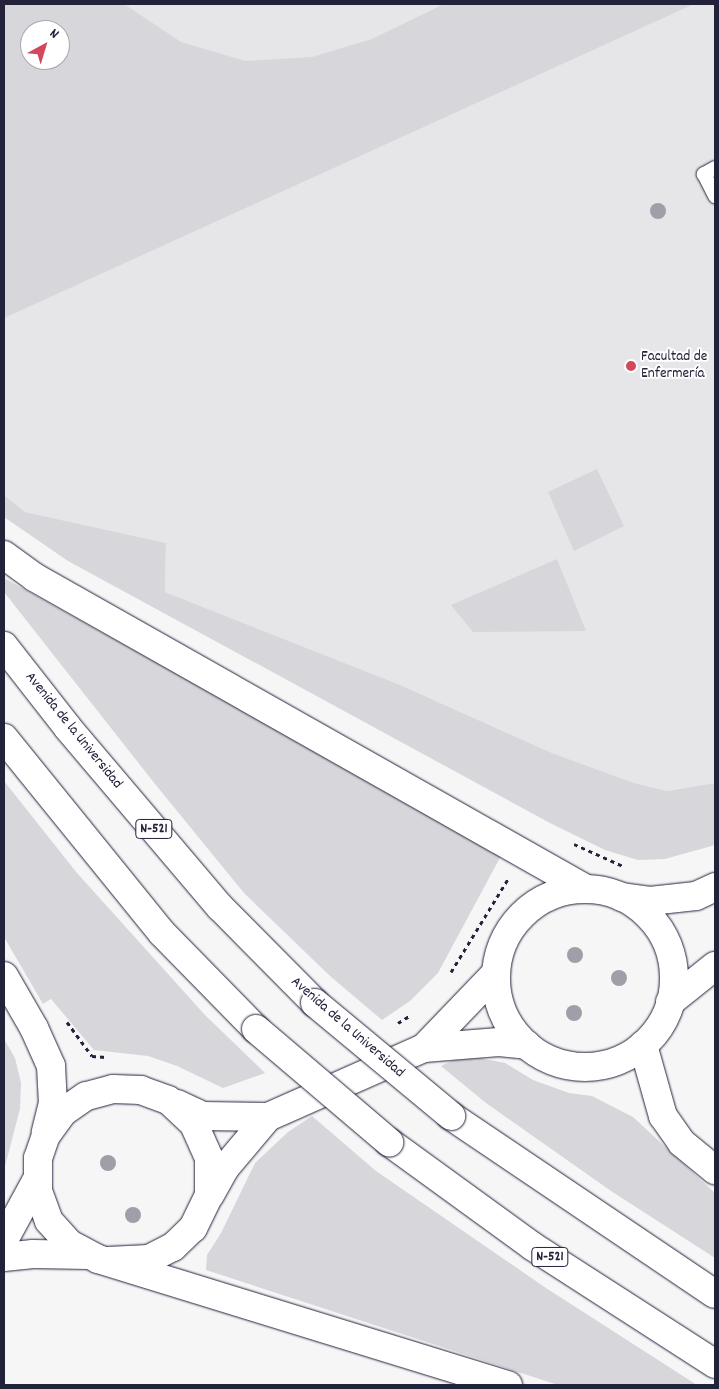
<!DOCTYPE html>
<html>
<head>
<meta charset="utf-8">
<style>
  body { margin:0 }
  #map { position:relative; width:719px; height:1389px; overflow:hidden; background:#f6f6f7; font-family:Dekko,sans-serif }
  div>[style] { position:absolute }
  .built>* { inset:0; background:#e6e6e9 }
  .green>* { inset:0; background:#d7d7db }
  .path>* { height:3px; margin-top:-1.5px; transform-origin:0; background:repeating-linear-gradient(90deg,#22223b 0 4px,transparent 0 8px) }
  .roads { filter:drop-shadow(0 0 1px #22223b) drop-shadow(0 0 1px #22223b) }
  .service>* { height:14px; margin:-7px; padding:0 7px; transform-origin:7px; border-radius:7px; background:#fff }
  .minor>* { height:28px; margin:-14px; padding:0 14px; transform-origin:14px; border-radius:14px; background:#fff }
  .secondary>* { height:28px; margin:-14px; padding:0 14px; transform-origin:14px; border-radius:14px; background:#fff }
  .trunk>* { height:28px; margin:-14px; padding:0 14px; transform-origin:14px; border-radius:14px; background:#fff }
  .trunk>.ring { margin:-14px; padding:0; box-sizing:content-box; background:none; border:28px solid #fff; border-radius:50% }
  .bridges { filter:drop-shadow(0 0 1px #22223b) drop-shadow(0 0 1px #22223b) }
  .trunk-bridge>* { height:28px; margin:-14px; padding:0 14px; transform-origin:14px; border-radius:14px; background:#fff }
  .trees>* { width:16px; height:16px; margin:-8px; border-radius:50%; background:#9f9faa }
  .dots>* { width:14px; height:14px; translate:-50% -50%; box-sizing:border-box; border:2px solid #fff; border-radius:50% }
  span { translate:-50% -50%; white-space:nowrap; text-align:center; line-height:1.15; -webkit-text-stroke:4px #fff; paint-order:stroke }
  .shield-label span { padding:1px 4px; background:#fff; border:1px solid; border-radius:4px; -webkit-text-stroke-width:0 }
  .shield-label { font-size:14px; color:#22223b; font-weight:700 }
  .poi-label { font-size:15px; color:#22223b }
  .left { translate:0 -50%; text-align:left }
  .street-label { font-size:15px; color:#22223b }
  .frame { position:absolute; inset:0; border:5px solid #22223b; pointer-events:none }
  .north { position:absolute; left:20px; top:20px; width:50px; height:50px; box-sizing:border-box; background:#fff; border:1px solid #a7a7b1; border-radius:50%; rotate:39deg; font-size:14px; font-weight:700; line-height:20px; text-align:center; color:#22223b }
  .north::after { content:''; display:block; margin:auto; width:18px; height:22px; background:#d1495b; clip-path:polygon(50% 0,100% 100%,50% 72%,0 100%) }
</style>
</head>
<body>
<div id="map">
  <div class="built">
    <i style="clip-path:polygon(evenodd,4px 4px,715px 4px,715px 783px,667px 791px,634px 783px,552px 753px,398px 684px,165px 592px,166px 543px,25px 512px,4px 495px,4px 4px,30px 30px,60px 30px,60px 60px,30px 60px,30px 30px)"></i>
  </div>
  <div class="green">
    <i style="clip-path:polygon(evenodd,4px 4px,124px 4px,181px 42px,245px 61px,312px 57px,372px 39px,444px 4px,694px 4px,4px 318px,4px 4px,30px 30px,60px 30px,60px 60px,30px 60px,30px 30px)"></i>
    <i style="clip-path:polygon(597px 469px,624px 526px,574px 551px,548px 492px)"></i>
    <i style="clip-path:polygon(4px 495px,25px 512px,166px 543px,165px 592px,398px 684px,552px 753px,634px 783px,667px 791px,715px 783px,715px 845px,665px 859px,638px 860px,605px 850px,550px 823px,68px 561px,4px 517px)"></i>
    <i style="clip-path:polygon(557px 559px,586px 631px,473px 632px,451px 605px)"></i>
    <i style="clip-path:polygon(4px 578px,502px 854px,438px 973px,410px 1001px,382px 1020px,330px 976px,244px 893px,155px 784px,4px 592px)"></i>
    <i style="clip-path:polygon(4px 781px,77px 873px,205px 1015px,265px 1073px,223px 1088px,177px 1066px,148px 1056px,94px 1050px,51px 999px,43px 1004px,4px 937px)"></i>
    <i style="clip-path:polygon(4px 1039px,15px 1058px,21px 1083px,20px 1109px,4px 1170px)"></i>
    <i style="clip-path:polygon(464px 1055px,505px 1063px,533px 1080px,569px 1093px,592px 1096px,633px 1117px,715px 1193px,715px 1258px,611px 1191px,486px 1103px,441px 1066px)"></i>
    <i style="clip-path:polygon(312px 1116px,376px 1171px,546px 1288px,697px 1385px,558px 1385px,206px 1270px,207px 1255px,221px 1233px,255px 1163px,288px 1132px)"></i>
  </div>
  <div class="path">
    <i style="left:574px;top:844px;width:54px;rotate:24.2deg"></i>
    <i style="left:451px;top:972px;width:109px;rotate:-58.5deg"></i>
    <i style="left:67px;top:1022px;width:42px;rotate:53.7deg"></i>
    <i style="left:92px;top:1056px;width:14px;rotate:4deg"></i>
    <i style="left:398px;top:1023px;width:13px;rotate:-32deg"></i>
  </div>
  <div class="roads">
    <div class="service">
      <i style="left:715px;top:168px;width:13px;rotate:151deg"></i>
      <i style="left:704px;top:174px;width:25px;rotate:63deg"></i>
    </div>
    <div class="minor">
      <i style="left:4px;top:1240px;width:67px;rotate:-61.5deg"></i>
      <i style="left:4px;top:1257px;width:29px;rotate:-6deg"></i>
      <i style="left:33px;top:1254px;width:55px;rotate:1deg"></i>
    </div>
    <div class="secondary">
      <i style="left:622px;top:897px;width:28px;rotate:8deg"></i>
      <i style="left:650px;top:901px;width:46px;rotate:-6.2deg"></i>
      <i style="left:696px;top:896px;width:21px;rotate:-25deg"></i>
      <i style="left:670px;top:1002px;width:58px;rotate:-38.7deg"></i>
    </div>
    <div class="trunk">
      <i style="left:4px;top:555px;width:37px;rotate:36deg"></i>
      <i style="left:34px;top:577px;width:634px;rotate:29.48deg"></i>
      <i style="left:4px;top:646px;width:104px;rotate:52deg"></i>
      <i style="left:68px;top:728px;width:235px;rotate:49.7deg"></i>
      <i style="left:220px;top:907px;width:135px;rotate:45.3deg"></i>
      <i style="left:4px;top:738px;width:251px;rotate:51deg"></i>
      <i style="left:162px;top:933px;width:134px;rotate:45.6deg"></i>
      <i class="ring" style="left:496px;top:889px;width:150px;height:150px"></i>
      <i style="left:4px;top:976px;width:60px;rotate:60deg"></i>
      <i style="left:34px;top:1028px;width:42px;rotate:65.9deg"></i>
      <i style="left:51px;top:1066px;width:37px;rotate:87deg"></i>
      <i style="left:53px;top:1103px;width:30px;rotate:104deg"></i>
      <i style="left:643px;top:1045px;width:74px;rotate:74.3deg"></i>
      <i style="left:663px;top:1116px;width:33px;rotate:55deg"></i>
      <i style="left:682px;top:1143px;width:43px;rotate:39.3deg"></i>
      <i style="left:424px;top:1048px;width:104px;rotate:-46.2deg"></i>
      <i style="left:177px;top:1104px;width:29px;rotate:25deg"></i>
      <i style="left:203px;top:1116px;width:65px;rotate:0.9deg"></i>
      <i style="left:268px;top:1117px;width:171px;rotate:-23.9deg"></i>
      <i style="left:424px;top:1048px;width:75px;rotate:-4.6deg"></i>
      <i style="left:499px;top:1042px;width:28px;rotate:6deg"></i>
      <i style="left:451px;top:1116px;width:318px;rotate:34deg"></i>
      <i style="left:389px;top:1142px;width:177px;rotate:36deg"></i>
      <i style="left:532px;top:1246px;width:218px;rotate:32.8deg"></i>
      <i style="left:210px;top:1195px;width:31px;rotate:-61deg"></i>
      <i style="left:225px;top:1168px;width:67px;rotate:-49.9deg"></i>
      <i style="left:108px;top:1261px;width:41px;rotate:-2.8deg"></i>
      <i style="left:149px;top:1259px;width:27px;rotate:-27deg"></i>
      <i style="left:173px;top:1247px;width:28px;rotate:-44deg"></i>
      <i style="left:193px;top:1228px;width:37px;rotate:-64deg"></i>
      <i style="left:209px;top:1195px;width:37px;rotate:-90deg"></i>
      <i style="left:209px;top:1158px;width:37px;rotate:-114deg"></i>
      <i style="left:194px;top:1124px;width:35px;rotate:-137deg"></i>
      <i style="left:168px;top:1100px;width:29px;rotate:-160deg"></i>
      <i style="left:141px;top:1090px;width:28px;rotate:-178deg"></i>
      <i style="left:113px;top:1089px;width:28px;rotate:165deg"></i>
      <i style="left:86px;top:1096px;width:28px;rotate:145deg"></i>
      <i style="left:63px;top:1112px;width:29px;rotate:126deg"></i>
      <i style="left:46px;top:1135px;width:24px;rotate:109deg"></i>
      <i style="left:38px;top:1158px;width:33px;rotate:90deg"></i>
      <i style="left:38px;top:1191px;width:32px;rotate:70deg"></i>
      <i style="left:49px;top:1221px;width:31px;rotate:48deg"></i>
      <i style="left:70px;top:1244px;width:32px;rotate:28deg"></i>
      <i style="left:98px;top:1259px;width:429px;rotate:17.1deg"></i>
    </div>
  </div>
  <div class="bridges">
    <div class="trunk-bridge">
      <i style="left:315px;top:1003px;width:177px;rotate:39.7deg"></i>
      <i style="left:256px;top:1029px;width:175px;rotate:40.4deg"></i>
    </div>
  </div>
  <div class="trees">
    <i style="left:658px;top:211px"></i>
    <i style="left:575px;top:955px"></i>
    <i style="left:619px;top:978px"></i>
    <i style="left:574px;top:1013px"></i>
    <i style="left:108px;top:1163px"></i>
    <i style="left:133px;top:1215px"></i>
  </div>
  <div class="dots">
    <i style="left:631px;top:366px;background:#d1495b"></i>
  </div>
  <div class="shield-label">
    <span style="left:154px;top:829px">N-521</span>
    <span style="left:550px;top:1257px">N-521</span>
  </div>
  <div class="poi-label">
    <span class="left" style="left:641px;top:366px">Facultad de<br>Enfermería</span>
  </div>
  <div class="street-label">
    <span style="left:73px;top:731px;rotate:51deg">Avenida de la Universidad</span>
    <span style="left:347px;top:1028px;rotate:41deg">Avenida de la Universidad</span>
  </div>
  <div class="frame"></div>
  <div class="north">N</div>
</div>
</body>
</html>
